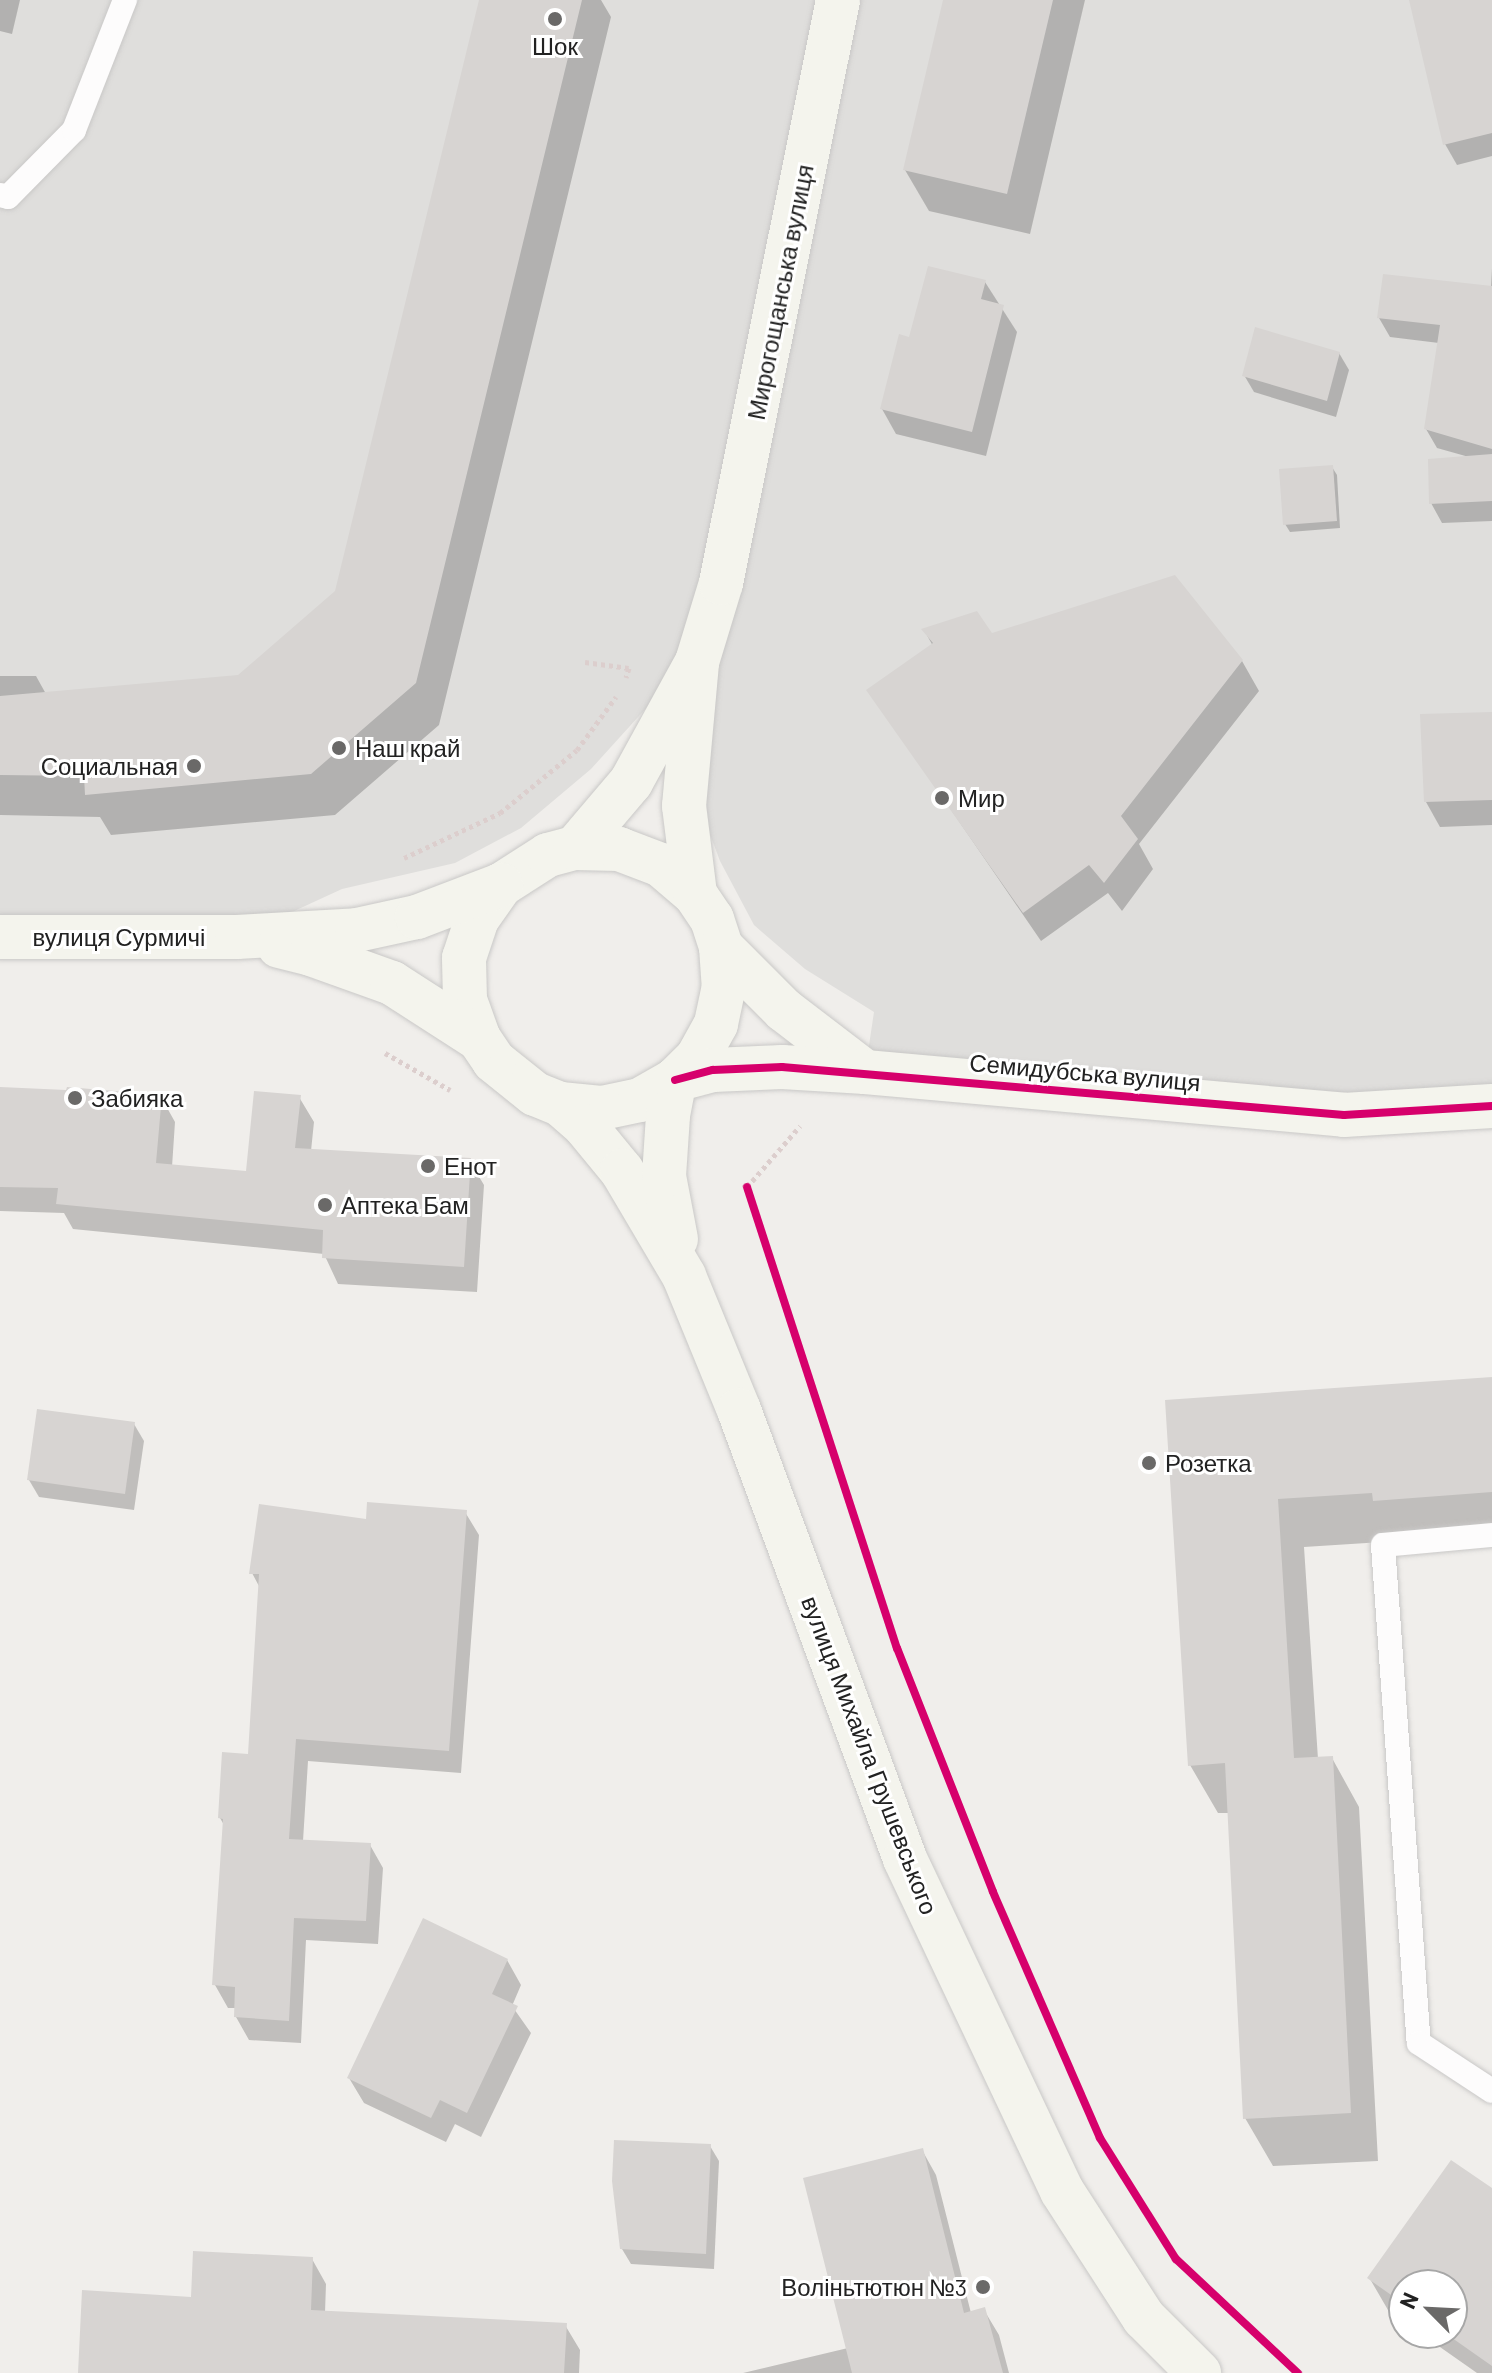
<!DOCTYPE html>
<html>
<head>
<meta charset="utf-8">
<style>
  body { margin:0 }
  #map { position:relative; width:1492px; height:2373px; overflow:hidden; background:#f0eeeb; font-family:Barlow,sans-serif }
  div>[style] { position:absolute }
  .residential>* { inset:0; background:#dfdedc }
  .shadow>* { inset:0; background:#0003 }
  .building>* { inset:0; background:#d7d4d2 }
  .path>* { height:5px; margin-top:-2.5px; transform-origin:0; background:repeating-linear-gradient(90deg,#dccecd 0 4px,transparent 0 8px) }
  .roads { filter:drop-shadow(0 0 2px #c9c8c7) drop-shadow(0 0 2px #c9c8c7) }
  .lane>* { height:24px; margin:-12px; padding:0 12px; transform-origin:12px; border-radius:12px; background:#fdfcfc }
  .secondary>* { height:44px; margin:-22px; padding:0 22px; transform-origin:22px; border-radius:22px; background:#f4f4ed }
  .cycleway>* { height:8px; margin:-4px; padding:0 4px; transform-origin:4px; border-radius:4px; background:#d6006c }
  .dots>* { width:22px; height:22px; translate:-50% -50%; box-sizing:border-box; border:4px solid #fff; border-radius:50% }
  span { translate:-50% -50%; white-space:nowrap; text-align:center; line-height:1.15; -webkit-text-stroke:6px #fff; paint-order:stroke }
  .poi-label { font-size:24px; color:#222 }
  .left { translate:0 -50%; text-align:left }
  .right { translate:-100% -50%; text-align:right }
  .street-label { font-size:24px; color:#222 }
  .north { position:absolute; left:1388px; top:2269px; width:80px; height:80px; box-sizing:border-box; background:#fff; border:2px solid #a7a7a7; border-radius:50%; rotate:294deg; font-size:22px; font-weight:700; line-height:32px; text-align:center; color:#222 }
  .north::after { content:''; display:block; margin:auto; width:28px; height:36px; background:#6a6968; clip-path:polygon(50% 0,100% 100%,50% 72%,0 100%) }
</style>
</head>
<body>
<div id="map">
  <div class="residential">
    <i style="clip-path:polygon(0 0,1492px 0,1492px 1106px,865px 1072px,874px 1012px,805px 969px,754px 925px,720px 861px,702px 813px,668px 684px,591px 769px,521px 828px,455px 863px,342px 889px,238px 937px,0 952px)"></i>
  </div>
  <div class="shadow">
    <i style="clip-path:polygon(0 0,20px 0,12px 34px,0 31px)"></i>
    <i style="clip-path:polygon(481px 0,601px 0,611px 17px,439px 725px,335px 815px,111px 835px,100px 817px,0 815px,0 676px,36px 676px,46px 694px,239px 676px,337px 592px)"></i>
    <i style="clip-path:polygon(945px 0,1085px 0,1030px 234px,929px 211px,905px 170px)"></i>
    <i style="clip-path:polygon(1412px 0,1492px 0,1492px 156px,1457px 165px,1445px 144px)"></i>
    <i style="clip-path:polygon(1492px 268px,1492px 521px,1442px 523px,1431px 503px,1469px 457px,1437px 448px,1426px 429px,1439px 343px,1390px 337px,1379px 318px,1491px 288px)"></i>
    <i style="clip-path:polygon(985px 282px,1017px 332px,986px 456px,896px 434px,882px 409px,910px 339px)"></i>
    <i style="clip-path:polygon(1339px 353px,1349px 370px,1336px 417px,1254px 392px,1244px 375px)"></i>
    <i style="clip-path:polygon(1332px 467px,1337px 475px,1340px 528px,1290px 532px,1285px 524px)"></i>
    <i style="clip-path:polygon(924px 630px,1242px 661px,1259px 691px,1139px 844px,1153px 869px,1122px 911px,1108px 893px,1041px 941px,869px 690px,933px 646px)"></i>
    <i style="clip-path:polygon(1492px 714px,1492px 825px,1440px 827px,1426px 802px)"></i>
    <i style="clip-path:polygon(0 1089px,161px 1097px,175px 1122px,172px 1167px,247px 1173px,299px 1097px,314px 1122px,311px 1151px,469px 1160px,484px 1185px,477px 1292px,338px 1284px,324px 1254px,73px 1229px,64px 1213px,0 1211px)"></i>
    <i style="clip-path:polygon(1492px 1378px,1492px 1542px,1398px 1541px,1304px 1547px,1318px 1759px,1332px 1758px,1359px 1807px,1378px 2161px,1273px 2166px,1245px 2118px,1230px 1813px,1218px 1813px,1190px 1765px,1167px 1402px)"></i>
    <i style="clip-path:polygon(134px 1424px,144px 1441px,134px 1510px,39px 1497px,29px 1480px)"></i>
    <i style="clip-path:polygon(465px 1512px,479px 1535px,461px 1773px,308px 1761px,303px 1841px,370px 1845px,383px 1868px,378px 1944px,306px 1940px,301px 2043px,249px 2040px,236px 2017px,236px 2008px,228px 2008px,215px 1985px,224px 1825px,220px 1818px,250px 1757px,260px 1588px,252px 1573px,367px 1521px)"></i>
    <i style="clip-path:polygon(507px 1960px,521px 1985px,512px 2006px,531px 2033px,481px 2137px,455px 2124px,446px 2142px,364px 2103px,349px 2078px)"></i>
    <i style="clip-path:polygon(710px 2146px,719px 2161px,714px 2269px,631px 2264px,622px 2249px)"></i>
    <i style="clip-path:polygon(922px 2150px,936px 2175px,971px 2313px,984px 2310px,999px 2335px,1009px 2373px,743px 2373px,848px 2348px)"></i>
    <i style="clip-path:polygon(1492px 2191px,1492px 2373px,1477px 2373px,1420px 2333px,1452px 2333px,1452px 2285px,1404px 2285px,1404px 2322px,1388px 2310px,1370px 2279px)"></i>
    <i style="clip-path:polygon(312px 2259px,326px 2284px,325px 2313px,565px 2325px,580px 2350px,579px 2373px,80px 2373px,192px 2299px)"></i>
  </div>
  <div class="building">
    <i style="clip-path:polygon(479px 0,582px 0,416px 683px,311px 774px,85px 795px,84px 776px,0 775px,0 696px,238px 675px,335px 591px)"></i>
    <i style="clip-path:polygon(943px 0,1053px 0,1007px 194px,903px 170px)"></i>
    <i style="clip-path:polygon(1409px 0,1492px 0,1492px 133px,1443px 145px)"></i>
    <i style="clip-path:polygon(928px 266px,986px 280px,981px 299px,1004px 305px,972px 432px,880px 409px,899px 334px,909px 337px)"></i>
    <i style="clip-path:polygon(1383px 274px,1492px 286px,1492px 449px,1424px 429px,1440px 325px,1377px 318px)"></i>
    <i style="clip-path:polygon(1255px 327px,1340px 352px,1327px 401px,1242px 376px)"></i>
    <i style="clip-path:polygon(1492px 454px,1492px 501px,1429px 504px,1428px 459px)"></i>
    <i style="clip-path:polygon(1333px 465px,1337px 521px,1283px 525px,1279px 469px)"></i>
    <i style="clip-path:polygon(1175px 575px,1243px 660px,1121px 816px,1138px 839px,1104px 883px,1089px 865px,1023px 913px,866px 690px,933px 643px,921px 629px,977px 611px,992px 633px)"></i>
    <i style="clip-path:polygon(1492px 712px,1492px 800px,1424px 802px,1420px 714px)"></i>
    <i style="clip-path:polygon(0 1087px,66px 1090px,67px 1087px,162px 1095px,156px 1163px,246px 1171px,254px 1091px,301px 1095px,295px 1148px,471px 1158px,464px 1267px,322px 1258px,323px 1230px,56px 1204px,58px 1188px,0 1187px)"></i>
    <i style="clip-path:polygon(1492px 1377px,1492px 1492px,1373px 1501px,1372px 1493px,1278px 1499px,1294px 1758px,1333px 1756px,1351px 2113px,1243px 2119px,1225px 1763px,1188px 1766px,1165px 1400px)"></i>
    <i style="clip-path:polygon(37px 1409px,135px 1422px,125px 1494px,27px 1480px)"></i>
    <i style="clip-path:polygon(367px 1502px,467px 1510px,449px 1751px,296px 1739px,289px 1839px,371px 1843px,366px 1921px,294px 1918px,289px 2021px,234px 2017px,235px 1987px,212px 1985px,223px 1819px,218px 1818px,222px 1752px,248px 1754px,259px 1574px,249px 1574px,259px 1504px,366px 1519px)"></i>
    <i style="clip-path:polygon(423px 1918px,508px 1959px,492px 1994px,518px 2006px,467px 2113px,440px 2100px,431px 2118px,347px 2078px)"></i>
    <i style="clip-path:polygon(614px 2140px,711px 2144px,706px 2254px,620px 2249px,612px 2181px)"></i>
    <i style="clip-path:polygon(923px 2148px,964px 2313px,985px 2307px,1003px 2373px,852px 2373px,803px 2178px)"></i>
    <i style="clip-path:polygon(1451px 2160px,1492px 2188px,1492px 2366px,1445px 2333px,1452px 2333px,1452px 2285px,1404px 2285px,1404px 2304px,1367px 2278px)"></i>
    <i style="clip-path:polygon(193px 2251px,313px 2257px,311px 2310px,567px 2323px,564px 2373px,78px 2373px,82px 2290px,191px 2297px)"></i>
  </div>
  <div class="path">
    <i style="left:585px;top:662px;width:44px;rotate:7.8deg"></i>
    <i style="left:629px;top:668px;width:10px;rotate:107deg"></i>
    <i style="left:404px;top:858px;width:106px;rotate:-25.1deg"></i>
    <i style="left:500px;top:813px;width:99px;rotate:-39.3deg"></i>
    <i style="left:577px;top:750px;width:66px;rotate:-53.7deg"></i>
    <i style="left:385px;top:1053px;width:75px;rotate:29.6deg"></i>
    <i style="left:747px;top:1187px;width:81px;rotate:-49deg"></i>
  </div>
  <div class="roads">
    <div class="lane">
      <i style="left:0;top:195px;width:8px;rotate:14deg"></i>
      <i style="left:8px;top:197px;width:94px;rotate:-45.4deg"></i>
      <i style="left:74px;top:130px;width:140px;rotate:-68.6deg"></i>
      <i style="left:1492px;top:1535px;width:109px;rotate:174.8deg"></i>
      <i style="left:1383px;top:1545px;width:499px;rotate:85.9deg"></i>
      <i style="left:1419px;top:2043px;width:87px;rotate:33.3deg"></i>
    </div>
    <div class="secondary">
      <i style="left:575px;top:848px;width:44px;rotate:1.3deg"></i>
      <i style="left:619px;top:849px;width:45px;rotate:20.9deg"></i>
      <i style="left:661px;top:865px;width:45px;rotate:40.5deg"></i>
      <i style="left:695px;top:894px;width:30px;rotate:56deg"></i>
      <i style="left:712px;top:919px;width:29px;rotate:72deg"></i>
      <i style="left:721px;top:947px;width:39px;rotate:86deg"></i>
      <i style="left:724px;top:986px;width:39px;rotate:102deg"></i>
      <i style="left:716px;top:1024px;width:39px;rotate:119deg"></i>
      <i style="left:697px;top:1058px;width:31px;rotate:135deg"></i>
      <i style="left:675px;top:1080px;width:40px;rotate:150.3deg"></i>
      <i style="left:640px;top:1100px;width:40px;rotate:168deg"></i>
      <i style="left:601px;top:1108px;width:41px;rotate:-174.4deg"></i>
      <i style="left:560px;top:1104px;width:27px;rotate:-158deg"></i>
      <i style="left:535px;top:1094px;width:53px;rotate:-141.2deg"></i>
      <i style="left:494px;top:1061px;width:27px;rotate:-124deg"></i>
      <i style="left:479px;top:1039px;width:41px;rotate:-109.7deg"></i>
      <i style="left:465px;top:1000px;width:42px;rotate:-91.4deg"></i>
      <i style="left:464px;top:958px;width:41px;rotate:-71.6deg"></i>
      <i style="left:477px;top:919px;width:42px;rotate:-54.8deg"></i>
      <i style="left:501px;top:885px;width:56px;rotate:-32.6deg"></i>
      <i style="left:548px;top:855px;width:28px;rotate:-15deg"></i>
      <i style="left:575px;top:848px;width:87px;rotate:-49.7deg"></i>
      <i style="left:631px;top:782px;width:137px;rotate:-61.2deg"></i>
      <i style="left:695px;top:894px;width:89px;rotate:-97.1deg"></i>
      <i style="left:684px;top:806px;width:145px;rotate:-84.8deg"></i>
      <i style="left:697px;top:662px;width:83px;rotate:-73.1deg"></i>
      <i style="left:721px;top:583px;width:595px;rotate:-78.65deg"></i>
      <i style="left:0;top:937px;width:237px"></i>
      <i style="left:237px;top:937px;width:120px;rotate:-3.3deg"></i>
      <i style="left:357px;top:930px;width:61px;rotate:-12.2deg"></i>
      <i style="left:417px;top:917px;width:90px;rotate:-20.9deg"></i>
      <i style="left:279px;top:946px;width:33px;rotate:14deg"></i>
      <i style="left:311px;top:954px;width:86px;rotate:19.7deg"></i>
      <i style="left:392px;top:983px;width:103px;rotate:32.8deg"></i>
      <i style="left:721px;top:947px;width:89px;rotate:45deg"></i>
      <i style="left:784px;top:1010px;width:102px;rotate:37.4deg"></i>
      <i style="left:560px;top:1104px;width:33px;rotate:41deg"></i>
      <i style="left:585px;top:1126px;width:58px;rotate:50.6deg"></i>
      <i style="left:622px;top:1171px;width:122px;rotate:59.4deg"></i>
      <i style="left:684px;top:1276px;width:145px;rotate:67.7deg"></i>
      <i style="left:739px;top:1410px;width:479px;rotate:69.7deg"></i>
      <i style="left:905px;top:1859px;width:367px;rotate:64.7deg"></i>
      <i style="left:1062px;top:2191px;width:151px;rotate:57.2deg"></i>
      <i style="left:1144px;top:2318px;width:78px;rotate:45deg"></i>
      <i style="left:676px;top:1239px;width:64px;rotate:-100.8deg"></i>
      <i style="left:664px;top:1176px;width:61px;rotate:-86.2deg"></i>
      <i style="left:668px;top:1115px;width:36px;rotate:-79deg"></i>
      <i style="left:675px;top:1080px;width:39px;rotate:-15deg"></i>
      <i style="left:713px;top:1070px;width:69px;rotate:-2.5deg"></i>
      <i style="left:782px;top:1067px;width:83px;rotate:3.4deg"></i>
      <i style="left:865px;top:1072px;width:481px;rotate:5.1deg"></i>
      <i style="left:1344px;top:1115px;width:148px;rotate:-3.5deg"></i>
    </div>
  </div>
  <div class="cycleway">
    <i style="left:675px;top:1080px;width:39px;rotate:-15deg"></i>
    <i style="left:713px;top:1070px;width:69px;rotate:-2.5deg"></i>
    <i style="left:782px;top:1067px;width:564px;rotate:4.88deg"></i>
    <i style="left:1344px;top:1115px;width:148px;rotate:-3.5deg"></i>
    <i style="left:747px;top:1187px;width:485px;rotate:72deg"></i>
    <i style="left:897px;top:1648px;width:262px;rotate:68.5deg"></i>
    <i style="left:993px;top:1892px;width:268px;rotate:66.5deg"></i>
    <i style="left:1100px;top:2138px;width:143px;rotate:57.9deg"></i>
    <i style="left:1176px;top:2259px;width:167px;rotate:43.1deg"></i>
  </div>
  <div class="dots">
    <i style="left:555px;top:19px;background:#6a6968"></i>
    <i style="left:339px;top:748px;background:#6a6968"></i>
    <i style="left:194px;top:766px;background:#6a6968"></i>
    <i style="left:942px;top:798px;background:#6a6968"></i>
    <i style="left:75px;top:1098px;background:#6a6968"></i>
    <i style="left:428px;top:1166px;background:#6a6968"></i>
    <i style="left:325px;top:1205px;background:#6a6968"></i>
    <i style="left:1149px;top:1463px;background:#6a6968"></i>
    <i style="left:983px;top:2287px;background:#6a6968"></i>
  </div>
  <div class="poi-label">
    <span style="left:555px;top:46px">Шок</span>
    <span class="left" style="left:355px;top:748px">Наш край</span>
    <span class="right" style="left:178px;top:766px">Социальная</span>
    <span class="left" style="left:958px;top:798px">Мир</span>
    <span class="left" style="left:91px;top:1098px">Забияка</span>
    <span class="left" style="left:444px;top:1166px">Енот</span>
    <span class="left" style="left:341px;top:1205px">Аптека Бам</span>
    <span class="left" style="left:1165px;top:1463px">Розетка</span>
    <span class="right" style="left:967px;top:2287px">Воліньтютюн №3</span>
  </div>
  <div class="street-label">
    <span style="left:780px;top:292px;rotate:-79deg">Мирогощанська вулиця</span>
    <span style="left:119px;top:937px">вулиця Сурмичі</span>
    <span style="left:1085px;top:1072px;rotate:5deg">Семидубська вулиця</span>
    <span style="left:870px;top:1755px;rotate:69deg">вулиця Михайла Грушевського</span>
  </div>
  <div class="north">N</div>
</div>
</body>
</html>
